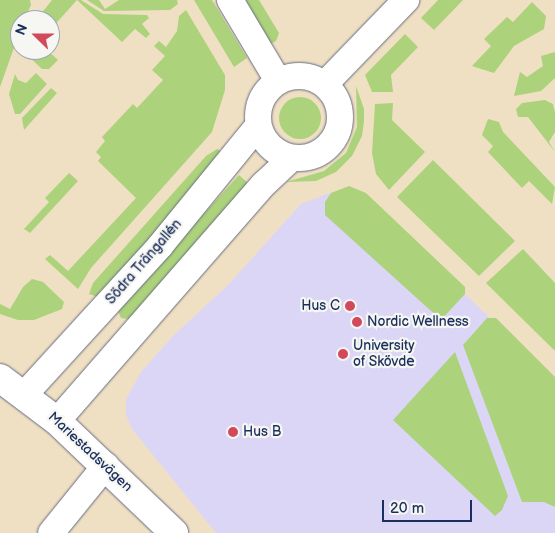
<!DOCTYPE html>
<html>
<head>
<meta charset="utf-8">
<style>
  body { margin:0 }
  #map { position:relative; width:555px; height:533px; overflow:hidden; background:#f0e0c3; font-family:"Balsamiq Sans",sans-serif }
  div>[style] { position:absolute }
  .built>* { inset:0; background:#dcd6f6 }
  .green>* { inset:0; background:#acd27b }
  .round { border-radius:50% }
  .roads { filter:drop-shadow(0 0 1px #666d81) drop-shadow(0 0 1px #666d81) }
  .minor>* { height:26px; margin:-13px; padding:0 13px; transform-origin:13px; border-radius:13px; background:#fff }
  .minor>.ring { margin:-13px; padding:0; box-sizing:content-box; background:none; border:26px solid #fff; border-radius:50% }
  .tertiary>* { height:28px; margin:-14px; padding:0 14px; transform-origin:14px; border-radius:14px; background:#fff }
  .dots>* { width:14px; height:14px; translate:-50% -50%; box-sizing:border-box; border:2px solid #f6f6f2; border-radius:50% }
  span { translate:-50% -50%; white-space:nowrap; text-align:center; line-height:1.15; -webkit-text-stroke:4.5px #f6f6f2; paint-order:stroke }
  .street-label { font-size:14px; color:#1b2f5e }
  .poi-label { font-size:14px; color:#1b2f5e }
  .right { translate:-100% -50%; text-align:right }
  .left { translate:0 -50%; text-align:left }
  .north { position:absolute; left:10px; top:10px; width:50px; height:50px; box-sizing:border-box; background:#f6f6f2; border:1px solid #9ea6b7; border-radius:50%; rotate:292deg; font-size:14px; font-weight:700; line-height:20px; text-align:center; color:#1b2f5e }
  .north::after { content:''; display:block; margin:auto; width:18px; height:22px; background:#d1495b; clip-path:polygon(50% 0,100% 100%,50% 72%,0 100%) }
  .scale { position:absolute; left:382px; top:500px; width:90px; height:22px; box-sizing:border-box; border:2px solid #1b2f5e; border-top:0; padding-left:6px; font-size:15px; line-height:18px; white-space:nowrap; color:#1b2f5e; -webkit-text-stroke:4px #f6f6f2; paint-order:stroke }
</style>
</head>
<body>
<div id="map">
  <div class="built">
    <i style="clip-path:polygon(356px 190px,555px 380px,555px 533px,216px 533px,132px 429px,126px 415px,126px 399px,141px 372px,173px 336px,228px 285px,301px 204px,332px 192px)"></i>
  </div>
  <div class="green">
    <i style="clip-path:polygon(0 0,30px 0,31px 5px,24px 20px,20px 20px,20px 31px,0 87px)"></i>
    <i style="clip-path:polygon(52px 0,77px 0,50px 30px,50px 20px,36px 20px)"></i>
    <i style="clip-path:polygon(77px 0,81px 0,103px 14px,147px 15px,149px 18px,142px 24px,150px 34px,146px 38px,135px 29px,122px 42px)"></i>
    <i style="clip-path:polygon(87px 0,99px 0,105px 9px,119px 0,177px 0,178px 4px,170px 10px,104px 11px)"></i>
    <i style="clip-path:polygon(194px 0,212px 0,247px 58px,234px 67px)"></i>
    <i style="clip-path:polygon(241px 0,259px 0,279px 33px,276px 41px,269px 45px)"></i>
    <i style="clip-path:polygon(438px 0,463px 0,434px 30px,421px 18px)"></i>
    <i style="clip-path:polygon(532px 2px,546px 16px,544px 29px,514px 46px,494px 73px,472px 66px,491px 46px,484px 39px,507px 17px,513px 22px)"></i>
    <i style="clip-path:polygon(186px 10px,225px 75px,225px 90px,212px 132px,91px 268px,78px 289px,45px 259px,50px 255px,68px 271px,136px 198px,98px 161px,101px 157px,96px 152px,105px 141px,102px 137px,133px 104px,137px 108px,163px 80px,152px 70px,165px 56px,154px 46px,159px 41px,166px 47px,177px 31px,179px 16px)"></i>
    <i style="clip-path:polygon(405px 34px,418px 47px,391px 75px,393px 92px,372px 92px,365px 75px)"></i>
    <i style="clip-path:polygon(26px 50px,47px 50px,58px 60px,49px 69px,42px 69px,25px 53px)"></i>
    <i style="clip-path:polygon(555px 52px,555px 78px,541px 91px,514px 96px,520px 72px,527px 77px,543px 66px,541px 56px)"></i>
    <i style="clip-path:polygon(36px 73px,47px 84px,20px 114px,15px 114px,9px 94px,15px 74px,18px 80px,26px 83px)"></i>
    <i style="clip-path:polygon(356px 86px,364px 109px,364px 121px,362px 136px,352px 156px,336px 172px,316px 181px,286px 182px,324px 171px,346px 153px,357px 127px)"></i>
    <i style="clip-path:polygon(51px 88px,57px 93px,24px 130px,22px 118px)"></i>
    <i class="round" style="left:279px;top:97px;width:42px;height:42px"></i>
    <i style="clip-path:polygon(545px 100px,553px 104px,555px 113px,555px 132px,549px 142px,555px 152px,528px 117px,518px 117px,516px 109px,522px 103px)"></i>
    <i style="clip-path:polygon(393px 103px,392px 120px,425px 152px,389px 190px,376px 174px,372px 153px,375px 104px)"></i>
    <i style="clip-path:polygon(488px 119px,499px 122px,503px 132px,555px 187px,552px 204px,529px 181px,522px 188px,488px 152px,493px 146px,482px 135px)"></i>
    <i style="clip-path:polygon(217px 149px,226px 154px,98px 297px,89px 294px,93px 283px,206px 156px)"></i>
    <i style="clip-path:polygon(433px 160px,515px 241px,479px 276px,397px 197px)"></i>
    <i style="clip-path:polygon(69px 173px,78px 181px,30px 233px,24px 229px,49px 202px,45px 198px)"></i>
    <i style="clip-path:polygon(239px 175px,249px 184px,129px 319px,121px 318px,117px 309px)"></i>
    <i style="clip-path:polygon(349px 186px,366px 193px,465px 287px,465px 294px,441px 320px,325px 215px,325px 202px,331px 193px)"></i>
    <i style="clip-path:polygon(523px 249px,555px 283px,555px 351px,486px 283px)"></i>
    <i style="clip-path:polygon(32px 279px,43px 282px,64px 302px,62px 309px,34px 320px,18px 320px,0 314px,0 304px,10px 309px,23px 287px)"></i>
    <i style="clip-path:polygon(487px 318px,496px 318px,555px 377px,555px 507px,544px 502px,522px 502px,463px 345px)"></i>
    <i style="clip-path:polygon(455px 352px,508px 496px,502px 510px,495px 516px,393px 420px)"></i>
  </div>
  <div class="roads">
    <div class="minor">
      <i style="left:230px;top:0;width:94px;rotate:59.3deg"></i>
      <i class="ring" style="left:258px;top:76px;width:56px;height:56px"></i>
      <i style="left:325px;top:84px;width:117px;rotate:-46deg"></i>
      <i style="left:25px;top:394px;width:200px;rotate:-47.6deg"></i>
      <i style="left:160px;top:246px;width:155px;rotate:-50.8deg"></i>
      <i style="left:57px;top:421px;width:315px;rotate:-48.9deg"></i>
      <i style="left:264px;top:184px;width:38px;rotate:-43deg"></i>
      <i style="left:51px;top:533px;width:87px;rotate:-51deg"></i>
    </div>
    <div class="tertiary">
      <i style="left:0;top:378px;width:71px;rotate:37deg"></i>
      <i style="left:57px;top:421px;width:162px;rotate:43.7deg"></i>
    </div>
  </div>
  <div class="dots">
    <i style="left:350px;top:306px;background:#d1495b"></i>
    <i style="left:357px;top:322px;background:#d1495b"></i>
    <i style="left:343px;top:354px;background:#d1495b"></i>
    <i style="left:233px;top:432px;background:#d1495b"></i>
  </div>
  <div class="street-label">
    <span style="left:144px;top:262px;rotate:-49deg">Södra Trängallén</span>
    <span style="left:90px;top:452px;rotate:43deg">Mariestadsvägen</span>
  </div>
  <div class="poi-label">
    <span class="right" style="left:340px;top:306px">Hus C</span>
    <span class="left" style="left:367px;top:322px">Nordic Wellness</span>
    <span class="left" style="left:353px;top:354px">University<br>of Skövde</span>
    <span class="left" style="left:243px;top:432px">Hus B</span>
  </div>
  <div class="north">N</div>
  <div class="scale">20 m</div>
</div>
</body>
</html>
